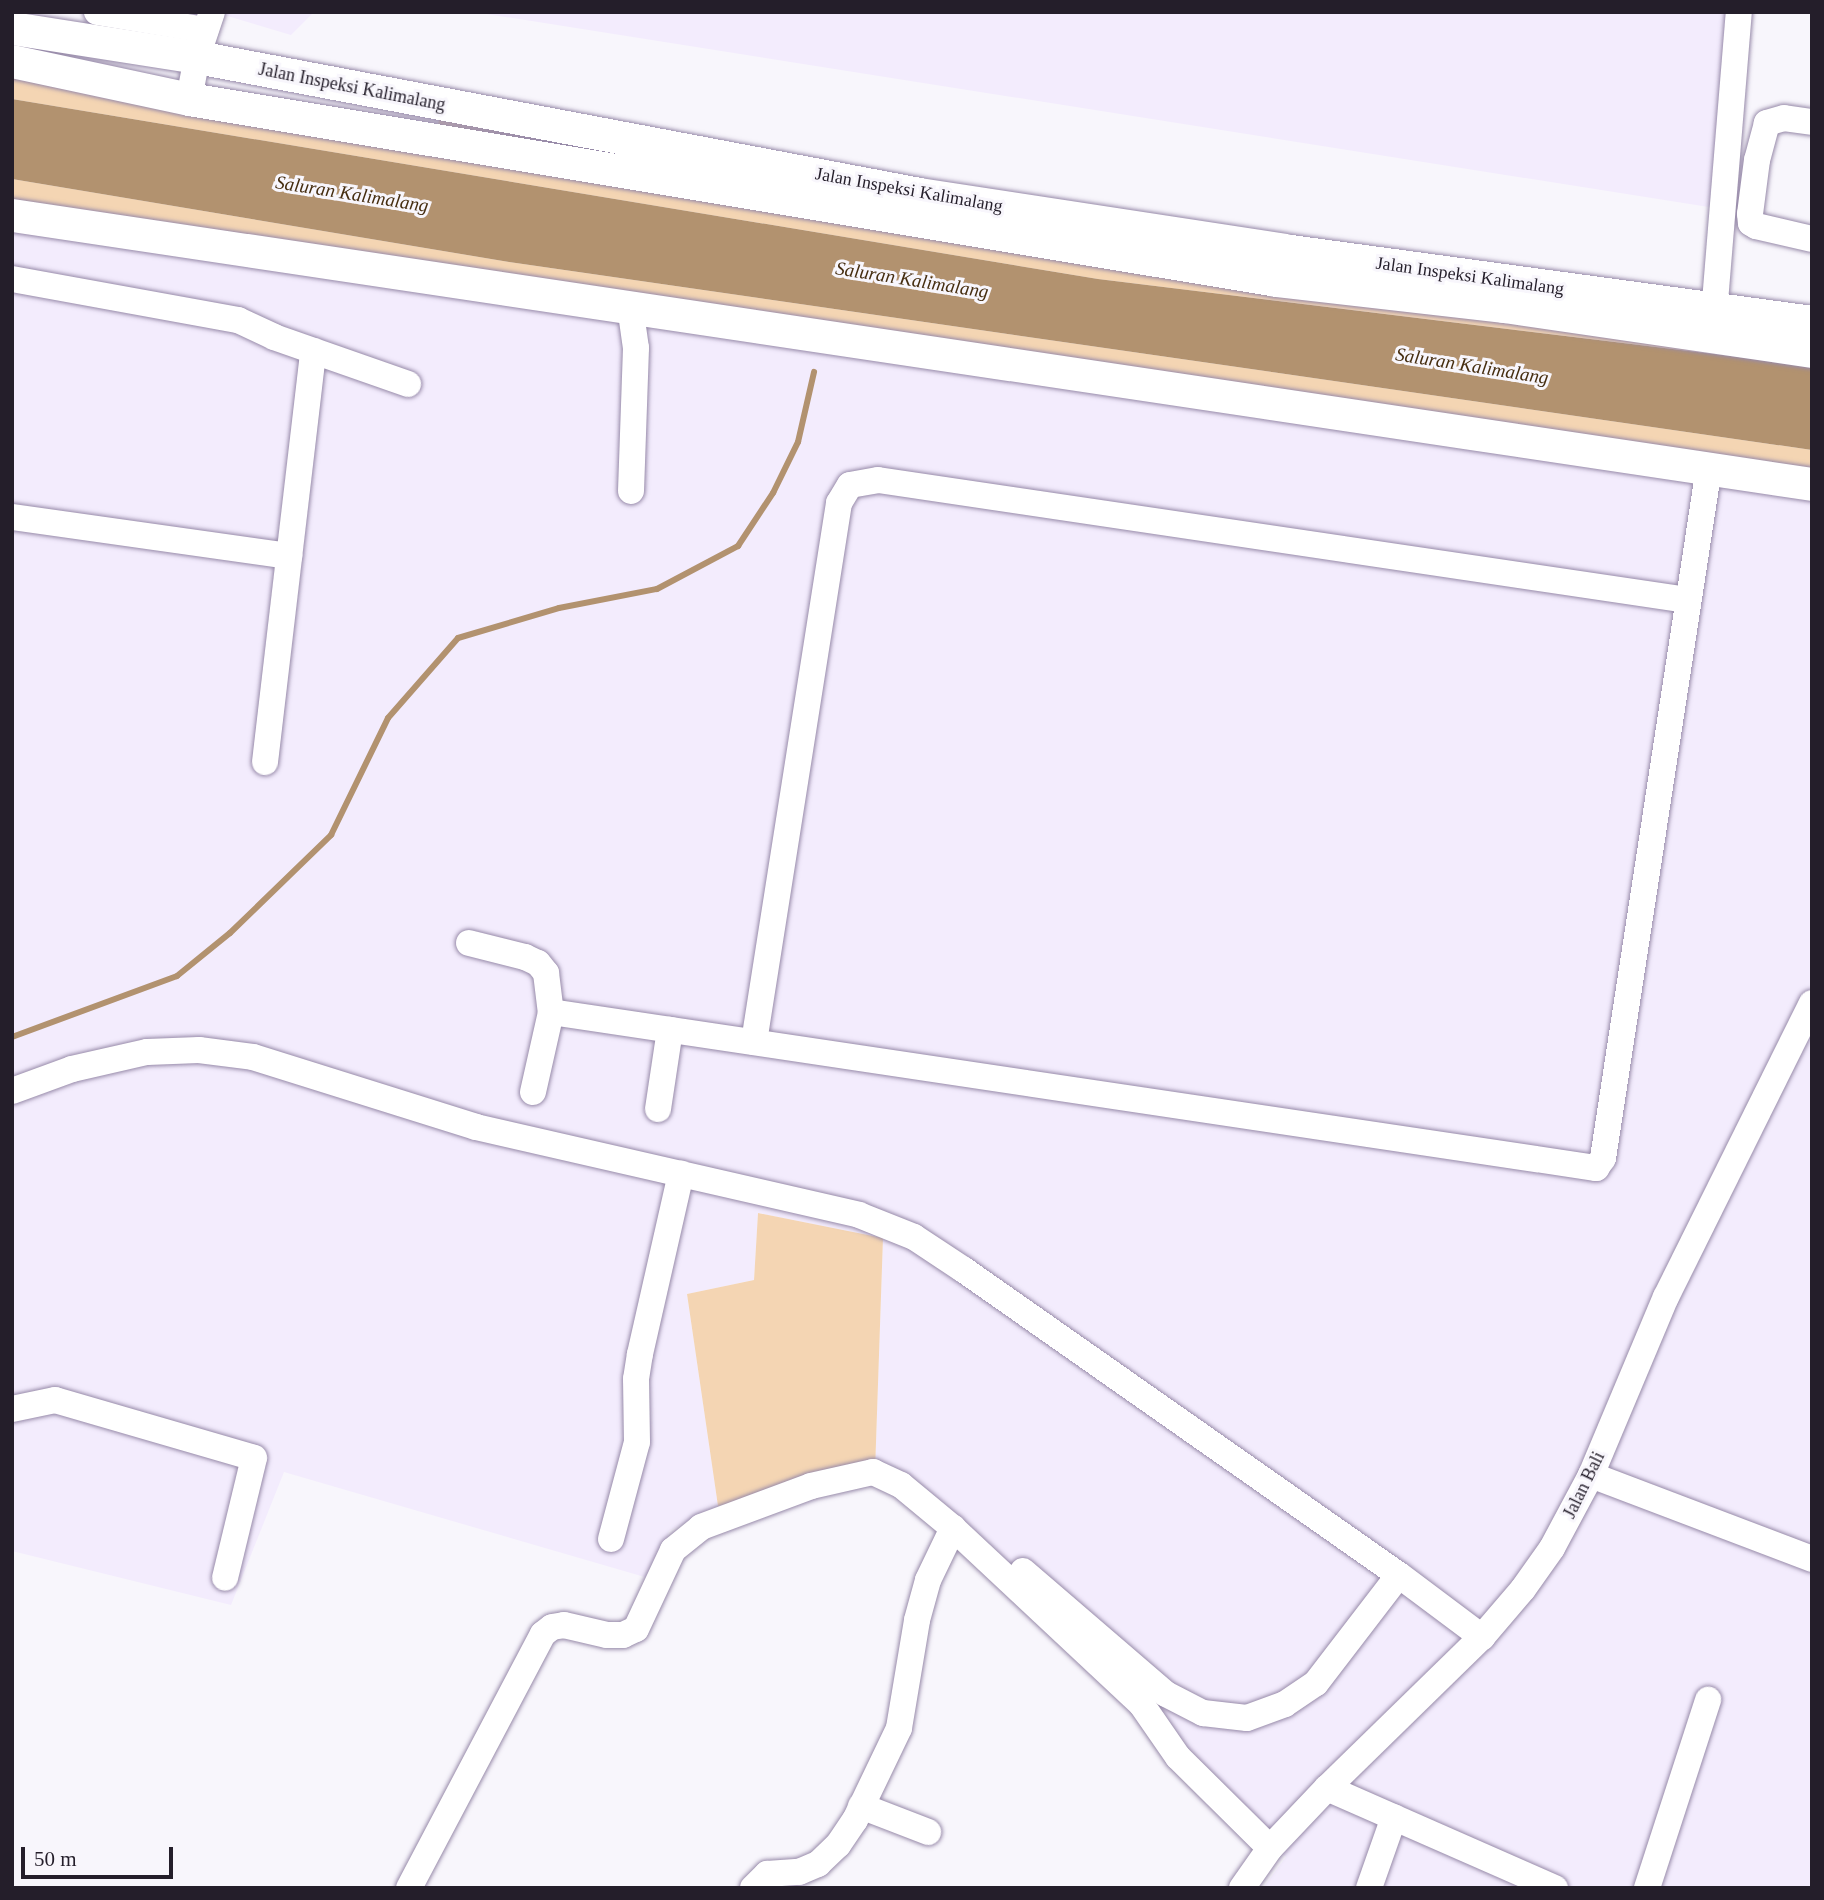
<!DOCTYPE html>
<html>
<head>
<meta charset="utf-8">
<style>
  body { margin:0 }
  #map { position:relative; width:1824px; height:1900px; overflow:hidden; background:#f8f6fc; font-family:Georgia,serif }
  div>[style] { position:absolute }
  .built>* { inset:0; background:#f3ecfd }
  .green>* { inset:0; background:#f4d5b3 }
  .water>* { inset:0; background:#b2926f }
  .stream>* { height:6px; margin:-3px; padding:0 3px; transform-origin:3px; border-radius:3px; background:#b2926f }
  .roads { filter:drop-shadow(0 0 2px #978aa9) drop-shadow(0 0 2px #978aa9) }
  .minor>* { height:26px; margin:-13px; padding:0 13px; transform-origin:13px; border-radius:13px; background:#fff }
  .major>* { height:33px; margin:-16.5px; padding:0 16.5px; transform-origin:16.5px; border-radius:16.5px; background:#fff }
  span { translate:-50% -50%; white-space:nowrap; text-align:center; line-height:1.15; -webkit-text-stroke:6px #f8f6fc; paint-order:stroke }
  .street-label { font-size:18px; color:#241e2a }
  .water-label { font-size:19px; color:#462e11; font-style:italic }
  .frame { position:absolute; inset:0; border:14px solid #241e2a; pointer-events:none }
  .scale { position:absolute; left:21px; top:1847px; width:152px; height:32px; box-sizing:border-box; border:4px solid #241e2a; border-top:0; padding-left:9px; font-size:21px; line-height:24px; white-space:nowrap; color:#241e2a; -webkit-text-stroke:5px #f8f6fc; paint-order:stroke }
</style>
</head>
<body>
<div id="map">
  <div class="built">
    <i style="clip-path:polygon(214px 12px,314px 12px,291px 35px)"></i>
    <i style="clip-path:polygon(474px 12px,1727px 12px,1715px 208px)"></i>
    <i style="clip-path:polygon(12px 221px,1812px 489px,1812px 1888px,1263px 1888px,1286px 1857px,1163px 1734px,875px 1472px,883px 1238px,758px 1213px,754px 1280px,687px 1294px,718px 1506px,669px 1531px,655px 1580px,284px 1472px,231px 1605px,12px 1551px)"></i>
  </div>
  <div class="green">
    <i style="clip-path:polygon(12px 61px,435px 140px,442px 105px,1812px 366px,1098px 279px,12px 99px)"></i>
    <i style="clip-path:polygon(12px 179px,509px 262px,1812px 450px,1812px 484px,12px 215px)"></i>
    <i style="clip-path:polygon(758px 1213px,883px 1238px,875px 1472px,718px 1506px,687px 1294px,754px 1280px)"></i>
  </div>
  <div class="water">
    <i style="clip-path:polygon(12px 99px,1098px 279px,1812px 366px,1812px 450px,509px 262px,12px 179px)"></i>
  </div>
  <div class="stream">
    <i style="left:12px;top:1037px;width:176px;rotate:-20.3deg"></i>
    <i style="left:177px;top:976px;width:68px;rotate:-39.1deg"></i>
    <i style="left:230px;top:933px;width:141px;rotate:-44.1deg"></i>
    <i style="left:331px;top:835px;width:130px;rotate:-64deg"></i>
    <i style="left:388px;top:718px;width:106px;rotate:-48.8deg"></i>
    <i style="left:458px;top:638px;width:105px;rotate:-16.5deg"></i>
    <i style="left:559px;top:608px;width:100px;rotate:-11deg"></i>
    <i style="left:657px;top:589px;width:92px;rotate:-28deg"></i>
    <i style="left:738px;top:546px;width:64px;rotate:-56.6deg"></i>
    <i style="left:773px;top:493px;width:57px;rotate:-63.9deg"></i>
    <i style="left:798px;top:442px;width:72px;rotate:-77.1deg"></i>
  </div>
  <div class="roads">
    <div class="minor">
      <i style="left:97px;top:12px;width:110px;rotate:9.4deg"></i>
      <i style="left:189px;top:99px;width:43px;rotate:-79.2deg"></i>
      <i style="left:197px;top:57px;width:47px;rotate:-71.6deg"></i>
      <i style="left:1812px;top:122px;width:28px;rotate:-172deg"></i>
      <i style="left:1784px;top:118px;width:18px;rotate:164deg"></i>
      <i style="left:1767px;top:123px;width:38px;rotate:105deg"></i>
      <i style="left:1757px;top:160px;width:54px;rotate:97.4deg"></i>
      <i style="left:1750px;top:214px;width:9px;rotate:84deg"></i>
      <i style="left:1751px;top:223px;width:6px;rotate:31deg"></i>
      <i style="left:1756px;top:226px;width:57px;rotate:13.1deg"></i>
      <i style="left:12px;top:279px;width:230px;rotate:10.3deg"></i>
      <i style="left:238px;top:320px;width:40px;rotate:25deg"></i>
      <i style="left:274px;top:337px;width:142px;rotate:19.3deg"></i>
      <i style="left:630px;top:306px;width:42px;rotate:81.9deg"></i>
      <i style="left:636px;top:348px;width:143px;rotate:92deg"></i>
      <i style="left:1713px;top:326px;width:315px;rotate:-85.3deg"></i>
      <i style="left:12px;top:517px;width:280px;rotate:8deg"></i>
      <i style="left:265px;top:762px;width:414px;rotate:-83.3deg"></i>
      <i style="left:469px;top:943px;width:58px;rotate:14deg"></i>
      <i style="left:525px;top:957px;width:14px;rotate:25deg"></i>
      <i style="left:538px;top:963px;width:13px;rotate:51deg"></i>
      <i style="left:546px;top:973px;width:39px;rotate:83deg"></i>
      <i style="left:551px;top:1012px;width:1057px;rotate:8.49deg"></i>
      <i style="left:1596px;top:1168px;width:12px;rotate:-55deg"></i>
      <i style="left:1603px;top:1158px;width:698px;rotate:-81.27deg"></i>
      <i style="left:754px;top:1042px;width:546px;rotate:-81.04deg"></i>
      <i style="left:839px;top:503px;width:21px;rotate:-59deg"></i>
      <i style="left:850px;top:485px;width:28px;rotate:-10deg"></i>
      <i style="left:878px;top:480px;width:819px;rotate:8.43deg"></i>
      <i style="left:12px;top:1091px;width:64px;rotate:-20.1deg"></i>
      <i style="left:72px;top:1069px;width:77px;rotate:-12.8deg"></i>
      <i style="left:147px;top:1052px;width:52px;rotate:-2.2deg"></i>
      <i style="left:199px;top:1050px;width:54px;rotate:7.4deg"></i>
      <i style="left:253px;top:1057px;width:234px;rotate:17.4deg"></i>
      <i style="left:476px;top:1127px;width:393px;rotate:12.9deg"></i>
      <i style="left:859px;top:1215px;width:59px;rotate:21.8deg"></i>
      <i style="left:914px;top:1237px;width:60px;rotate:33.4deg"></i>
      <i style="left:964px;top:1270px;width:531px;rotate:35.04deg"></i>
      <i style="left:533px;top:1092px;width:82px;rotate:-77.3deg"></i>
      <i style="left:658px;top:1109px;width:80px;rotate:-81.4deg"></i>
      <i style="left:12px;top:1409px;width:44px;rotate:-11.8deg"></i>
      <i style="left:55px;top:1400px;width:207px;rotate:16.2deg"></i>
      <i style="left:254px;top:1458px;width:123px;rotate:103.6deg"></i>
      <i style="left:1591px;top:1475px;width:236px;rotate:20.8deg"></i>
      <i style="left:611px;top:1539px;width:100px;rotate:-75deg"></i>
      <i style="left:637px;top:1442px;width:63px;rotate:-90.9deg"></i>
      <i style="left:636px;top:1379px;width:25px;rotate:-81deg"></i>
      <i style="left:640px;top:1354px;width:185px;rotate:-77.2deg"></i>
      <i style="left:1023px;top:1571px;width:189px;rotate:40.7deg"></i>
      <i style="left:1166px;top:1694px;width:42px;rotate:27.2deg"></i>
      <i style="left:1203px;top:1713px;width:44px;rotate:6.5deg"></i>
      <i style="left:1247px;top:1718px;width:40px;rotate:-20.2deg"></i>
      <i style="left:1285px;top:1704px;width:37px;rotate:-34deg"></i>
      <i style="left:1316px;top:1683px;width:136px;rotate:-52.5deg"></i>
      <i style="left:1399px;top:1575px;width:104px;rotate:36.8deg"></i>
      <i style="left:1327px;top:1788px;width:249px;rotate:23.7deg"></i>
      <i style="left:861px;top:1806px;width:72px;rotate:21.2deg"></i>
      <i style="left:409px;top:1888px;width:287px;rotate:-62.2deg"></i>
      <i style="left:543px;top:1634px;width:11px;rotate:-38deg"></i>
      <i style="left:552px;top:1627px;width:12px;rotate:-9deg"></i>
      <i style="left:564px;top:1625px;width:44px;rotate:13.1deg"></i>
      <i style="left:607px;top:1635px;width:16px"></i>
      <i style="left:623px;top:1635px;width:14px;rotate:-25deg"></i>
      <i style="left:636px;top:1629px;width:87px;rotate:-64.9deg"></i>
      <i style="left:673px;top:1550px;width:36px;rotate:-39deg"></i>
      <i style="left:701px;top:1527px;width:117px;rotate:-20.4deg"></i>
      <i style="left:811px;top:1486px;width:64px;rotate:-12.7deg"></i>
      <i style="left:873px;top:1472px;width:31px;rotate:25deg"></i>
      <i style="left:901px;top:1485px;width:67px;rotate:39.6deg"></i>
      <i style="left:953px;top:1528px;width:259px;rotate:43.1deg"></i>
      <i style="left:1142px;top:1705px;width:63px;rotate:55.3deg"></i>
      <i style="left:1178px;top:1757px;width:129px;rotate:44.7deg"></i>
      <i style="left:753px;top:1888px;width:20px;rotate:-45deg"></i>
      <i style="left:767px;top:1874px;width:32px;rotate:-4deg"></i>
      <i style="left:799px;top:1872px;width:21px;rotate:-23deg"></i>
      <i style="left:818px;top:1864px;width:28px;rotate:-44deg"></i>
      <i style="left:838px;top:1845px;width:30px;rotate:-56deg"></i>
      <i style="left:855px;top:1820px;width:102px;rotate:-64.4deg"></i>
      <i style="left:899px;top:1728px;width:109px;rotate:-80.5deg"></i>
      <i style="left:917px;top:1620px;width:41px;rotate:-74.6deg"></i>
      <i style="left:928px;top:1580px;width:58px;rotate:-64.3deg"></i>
      <i style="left:1242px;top:1888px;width:49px;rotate:-55deg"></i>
      <i style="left:1270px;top:1848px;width:83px;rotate:-46.5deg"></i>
      <i style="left:1327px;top:1788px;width:216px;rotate:-44.3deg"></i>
      <i style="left:1482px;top:1637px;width:63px;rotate:-49.5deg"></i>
      <i style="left:1523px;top:1589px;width:50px;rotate:-54.7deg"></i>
      <i style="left:1552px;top:1548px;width:83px;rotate:-61.9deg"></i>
      <i style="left:1591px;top:1475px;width:193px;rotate:-67.2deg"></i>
      <i style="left:1666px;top:1297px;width:328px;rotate:-63.6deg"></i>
      <i style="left:1369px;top:1888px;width:75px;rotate:-70.6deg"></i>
      <i style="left:1647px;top:1888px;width:198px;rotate:-72deg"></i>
    </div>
    <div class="major">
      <i style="left:12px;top:28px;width:187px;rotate:8.9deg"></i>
      <i style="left:197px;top:57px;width:735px;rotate:10.74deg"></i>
      <i style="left:919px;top:194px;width:368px;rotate:8.7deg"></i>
      <i style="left:1283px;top:250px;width:534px;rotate:7.75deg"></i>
      <i style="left:12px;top:61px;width:181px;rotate:12.1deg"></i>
      <i style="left:189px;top:99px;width:1102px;rotate:9.45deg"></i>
      <i style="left:1276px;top:280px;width:229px;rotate:6.5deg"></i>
      <i style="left:1504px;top:306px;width:311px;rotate:8.3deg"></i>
      <i style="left:12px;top:215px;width:1820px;rotate:8.5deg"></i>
    </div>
  </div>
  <div class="street-label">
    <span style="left:352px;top:87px;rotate:11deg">Jalan Inspeksi Kalimalang</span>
    <span style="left:909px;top:190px;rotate:10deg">Jalan Inspeksi Kalimalang</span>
    <span style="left:1470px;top:276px;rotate:8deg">Jalan Inspeksi Kalimalang</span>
    <span style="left:1584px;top:1485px;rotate:-64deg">Jalan Bali</span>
  </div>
  <div class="water-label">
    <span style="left:352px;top:194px;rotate:9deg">Saluran Kalimalang</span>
    <span style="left:912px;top:280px;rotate:9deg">Saluran Kalimalang</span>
    <span style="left:1472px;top:366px;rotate:9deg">Saluran Kalimalang</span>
  </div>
  <div class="frame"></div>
  <div class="scale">50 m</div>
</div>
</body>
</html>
